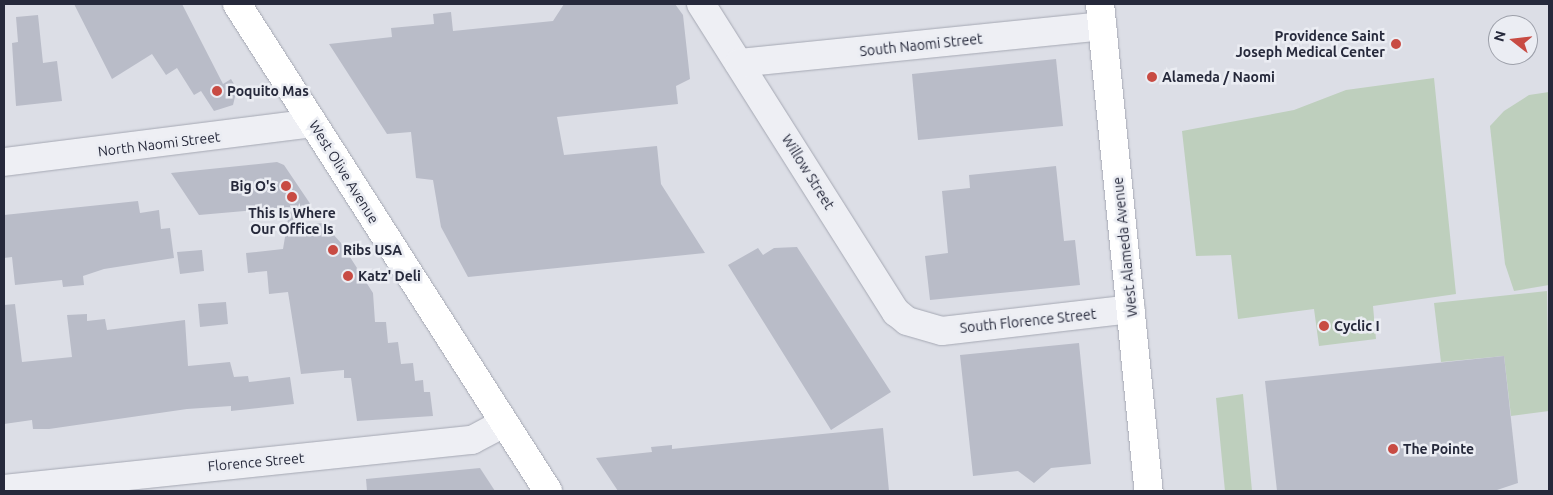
<!DOCTYPE html>
<html>
<head>
<meta charset="utf-8">
<style>
  body { margin:0 }
  #map { position:relative; width:1553px; height:495px; overflow:hidden; background:#dcdee6; font-family:Ubuntu,sans-serif }
  div>[style] { position:absolute }
  .green>* { inset:0; background:#becfbd }
  .building>* { inset:0; background:#b9bcc8 }
  .roads { filter:drop-shadow(0 0 1px #a5a8b3) drop-shadow(0 0 1px #a5a8b3) }
  .minor>* { height:28px; margin:-14px; padding:0 14px; transform-origin:14px; border-radius:14px; background:#eeeff4 }
  .major>* { height:28px; margin:-14px; padding:0 14px; transform-origin:14px; border-radius:14px; background:#fff }
  .dots>* { width:14px; height:14px; translate:-50% -50%; box-sizing:border-box; border:2px solid #ebedf3; border-radius:50% }
  span { translate:-50% -50%; white-space:nowrap; text-align:center; line-height:1.15; -webkit-text-stroke:5px #ebedf3; paint-order:stroke }
  .poi-label { font-size:14px; color:#26293b; font-weight:700 }
  .right { translate:-100% -50%; text-align:right }
  .left { translate:0 -50%; text-align:left }
  .street-label { font-size:14px; color:#26293b }
  .frame { position:absolute; inset:0; border:5px solid #26293b; pointer-events:none }
  .north { position:absolute; left:1488px; top:15px; width:50px; height:50px; box-sizing:border-box; background:#ebedf3; border:1px solid #9c9fa9; border-radius:50%; rotate:286deg; font-size:14px; font-weight:700; line-height:20px; text-align:center; color:#26293b }
  .north::after { content:''; display:block; margin:auto; width:18px; height:22px; background:#c84b43; clip-path:polygon(50% 0,100% 100%,50% 72%,0 100%) }
</style>
</head>
<body>
<div id="map">
  <div class="green">
    <i style="clip-path:polygon(1434px 78px,1456px 294px,1373px 306px,1376px 339px,1319px 346px,1314px 309px,1238px 319px,1231px 255px,1196px 256px,1182px 131px,1294px 110px,1346px 90px)"></i>
    <i style="clip-path:polygon(1549px 92px,1549px 285px,1514px 291px,1505px 264px,1490px 126px,1504px 111px,1529px 95px)"></i>
    <i style="clip-path:polygon(1547px 291px,1549px 411px,1511px 416px,1504px 356px,1441px 362px,1434px 303px)"></i>
    <i style="clip-path:polygon(1243px 394px,1252px 491px,1225px 491px,1216px 398px)"></i>
  </div>
  <div class="building">
    <i style="clip-path:polygon(74px 4px,182px 4px,223px 84px,231px 79px,237px 89px,233px 105px,214px 111px,201px 91px,194px 95px,177px 68px,166px 75px,152px 54px,112px 79px)"></i>
    <i style="clip-path:polygon(564px 4px,675px 4px,683px 15px,690px 79px,676px 86px,678px 104px,557px 117px,564px 155px,657px 146px,661px 184px,705px 253px,468px 277px,441px 227px,433px 180px,416px 178px,411px 132px,387px 134px,329px 44px,392px 37px,391px 28px,434px 24px,433px 14px,451px 12px,453px 31px,553px 21px)"></i>
    <i style="clip-path:polygon(38px 15px,43px 63px,57px 61px,62px 101px,16px 106px,12px 43px,18px 42px,16px 17px)"></i>
    <i style="clip-path:polygon(1056px 59px,1063px 126px,918px 140px,912px 74px)"></i>
    <i style="clip-path:polygon(277px 162px,284px 165px,311px 205px,287px 227px,323px 223px,341px 243px,373px 293px,375px 322px,386px 322px,388px 343px,398px 342px,401px 364px,413px 363px,415px 381px,423px 380px,424px 392px,430px 392px,433px 416px,357px 421px,351px 378px,344px 378px,344px 370px,301px 374px,288px 292px,269px 294px,267px 271px,248px 273px,246px 253px,283px 249px,290px 207px,199px 215px,171px 173px)"></i>
    <i style="clip-path:polygon(1056px 166px,1064px 241px,1075px 240px,1080px 285px,930px 300px,925px 256px,948px 253px,942px 191px,970px 188px,969px 175px)"></i>
    <i style="clip-path:polygon(138px 201px,140px 213px,159px 210px,161px 229px,170px 228px,174px 258px,104px 269px,83px 276px,84px 285px,63px 287px,62px 280px,15px 285px,12px 257px,4px 258px,4px 215px)"></i>
    <i style="clip-path:polygon(797px 247px,891px 392px,831px 430px,728px 265px,758px 248px,763px 255px,774px 248px)"></i>
    <i style="clip-path:polygon(202px 250px,204px 271px,180px 274px,177px 252px)"></i>
    <i style="clip-path:polygon(226px 302px,228px 324px,200px 327px,198px 304px)"></i>
    <i style="clip-path:polygon(15px 304px,22px 362px,72px 357px,67px 315px,87px 314px,87px 321px,105px 319px,107px 330px,185px 320px,188px 366px,230px 362px,234px 377px,248px 376px,249px 382px,290px 377px,294px 404px,231px 411px,231px 406px,187px 409px,49px 429px,33px 429px,32px 420px,4px 424px,4px 305px)"></i>
    <i style="clip-path:polygon(1079px 343px,1091px 464px,1051px 468px,1034px 483px,1018px 471px,973px 476px,960px 355px)"></i>
    <i style="clip-path:polygon(1504px 356px,1518px 483px,1494px 491px,1277px 491px,1265px 381px)"></i>
    <i style="clip-path:polygon(883px 428px,889px 491px,618px 491px,596px 458px,652px 452px,651px 447px,672px 445px,672px 449px)"></i>
    <i style="clip-path:polygon(480px 468px,495px 491px,367px 491px,366px 479px)"></i>
  </div>
  <div class="roads">
    <div class="minor">
      <i style="left:701px;top:4px;width:365px;rotate:57.7deg"></i>
      <i style="left:896px;top:312px;width:14px;rotate:39deg"></i>
      <i style="left:907px;top:321px;width:36px;rotate:16deg"></i>
      <i style="left:942px;top:331px;width:190px;rotate:-6.6deg"></i>
      <i style="left:739px;top:63px;width:365px;rotate:-5.8deg"></i>
      <i style="left:4px;top:162px;width:311px;rotate:-7.2deg"></i>
      <i style="left:4px;top:489px;width:471px;rotate:-6deg"></i>
      <i style="left:472px;top:440px;width:36px;rotate:-28deg"></i>
    </div>
    <div class="major">
      <i style="left:237px;top:4px;width:578px;rotate:57.44deg"></i>
      <i style="left:1100px;top:4px;width:489px;rotate:84.3deg"></i>
    </div>
  </div>
  <div class="dots">
    <i style="left:1396px;top:44px;background:#c84b43"></i>
    <i style="left:1152px;top:77px;background:#c84b43"></i>
    <i style="left:217px;top:91px;background:#c84b43"></i>
    <i style="left:286px;top:186px;background:#c84b43"></i>
    <i style="left:292px;top:197px;background:#c84b43"></i>
    <i style="left:333px;top:250px;background:#c84b43"></i>
    <i style="left:348px;top:276px;background:#c84b43"></i>
    <i style="left:1324px;top:326px;background:#c84b43"></i>
    <i style="left:1393px;top:449px;background:#c84b43"></i>
  </div>
  <div class="poi-label">
    <span class="right" style="left:1385px;top:44px">Providence Saint<br>Joseph Medical Center</span>
    <span class="left" style="left:1162px;top:77px">Alameda / Naomi</span>
    <span class="left" style="left:227px;top:91px">Poquito Mas</span>
    <span class="right" style="left:276px;top:186px">Big O's</span>
    <span style="left:292px;top:221px">This Is Where<br>Our Office Is</span>
    <span class="left" style="left:343px;top:250px">Ribs USA</span>
    <span class="left" style="left:358px;top:276px">Katz' Deli</span>
    <span class="left" style="left:1334px;top:326px">Cyclic I</span>
    <span class="left" style="left:1403px;top:449px">The Pointe</span>
  </div>
  <div class="street-label">
    <span style="left:921px;top:45px;rotate:-6deg">South Naomi Street</span>
    <span style="left:159px;top:144px;rotate:-7deg">North Naomi Street</span>
    <span style="left:344px;top:172px;rotate:58deg">West Olive Avenue</span>
    <span style="left:808px;top:172px;rotate:58deg">Willow Street</span>
    <span style="left:1125px;top:247px;rotate:-96deg">West Alameda Avenue</span>
    <span style="left:1028px;top:321px;rotate:-6deg">South Florence Street</span>
    <span style="left:256px;top:462px;rotate:-5deg">Florence Street</span>
  </div>
  <div class="frame"></div>
  <div class="north">N</div>
</div>
</body>
</html>
